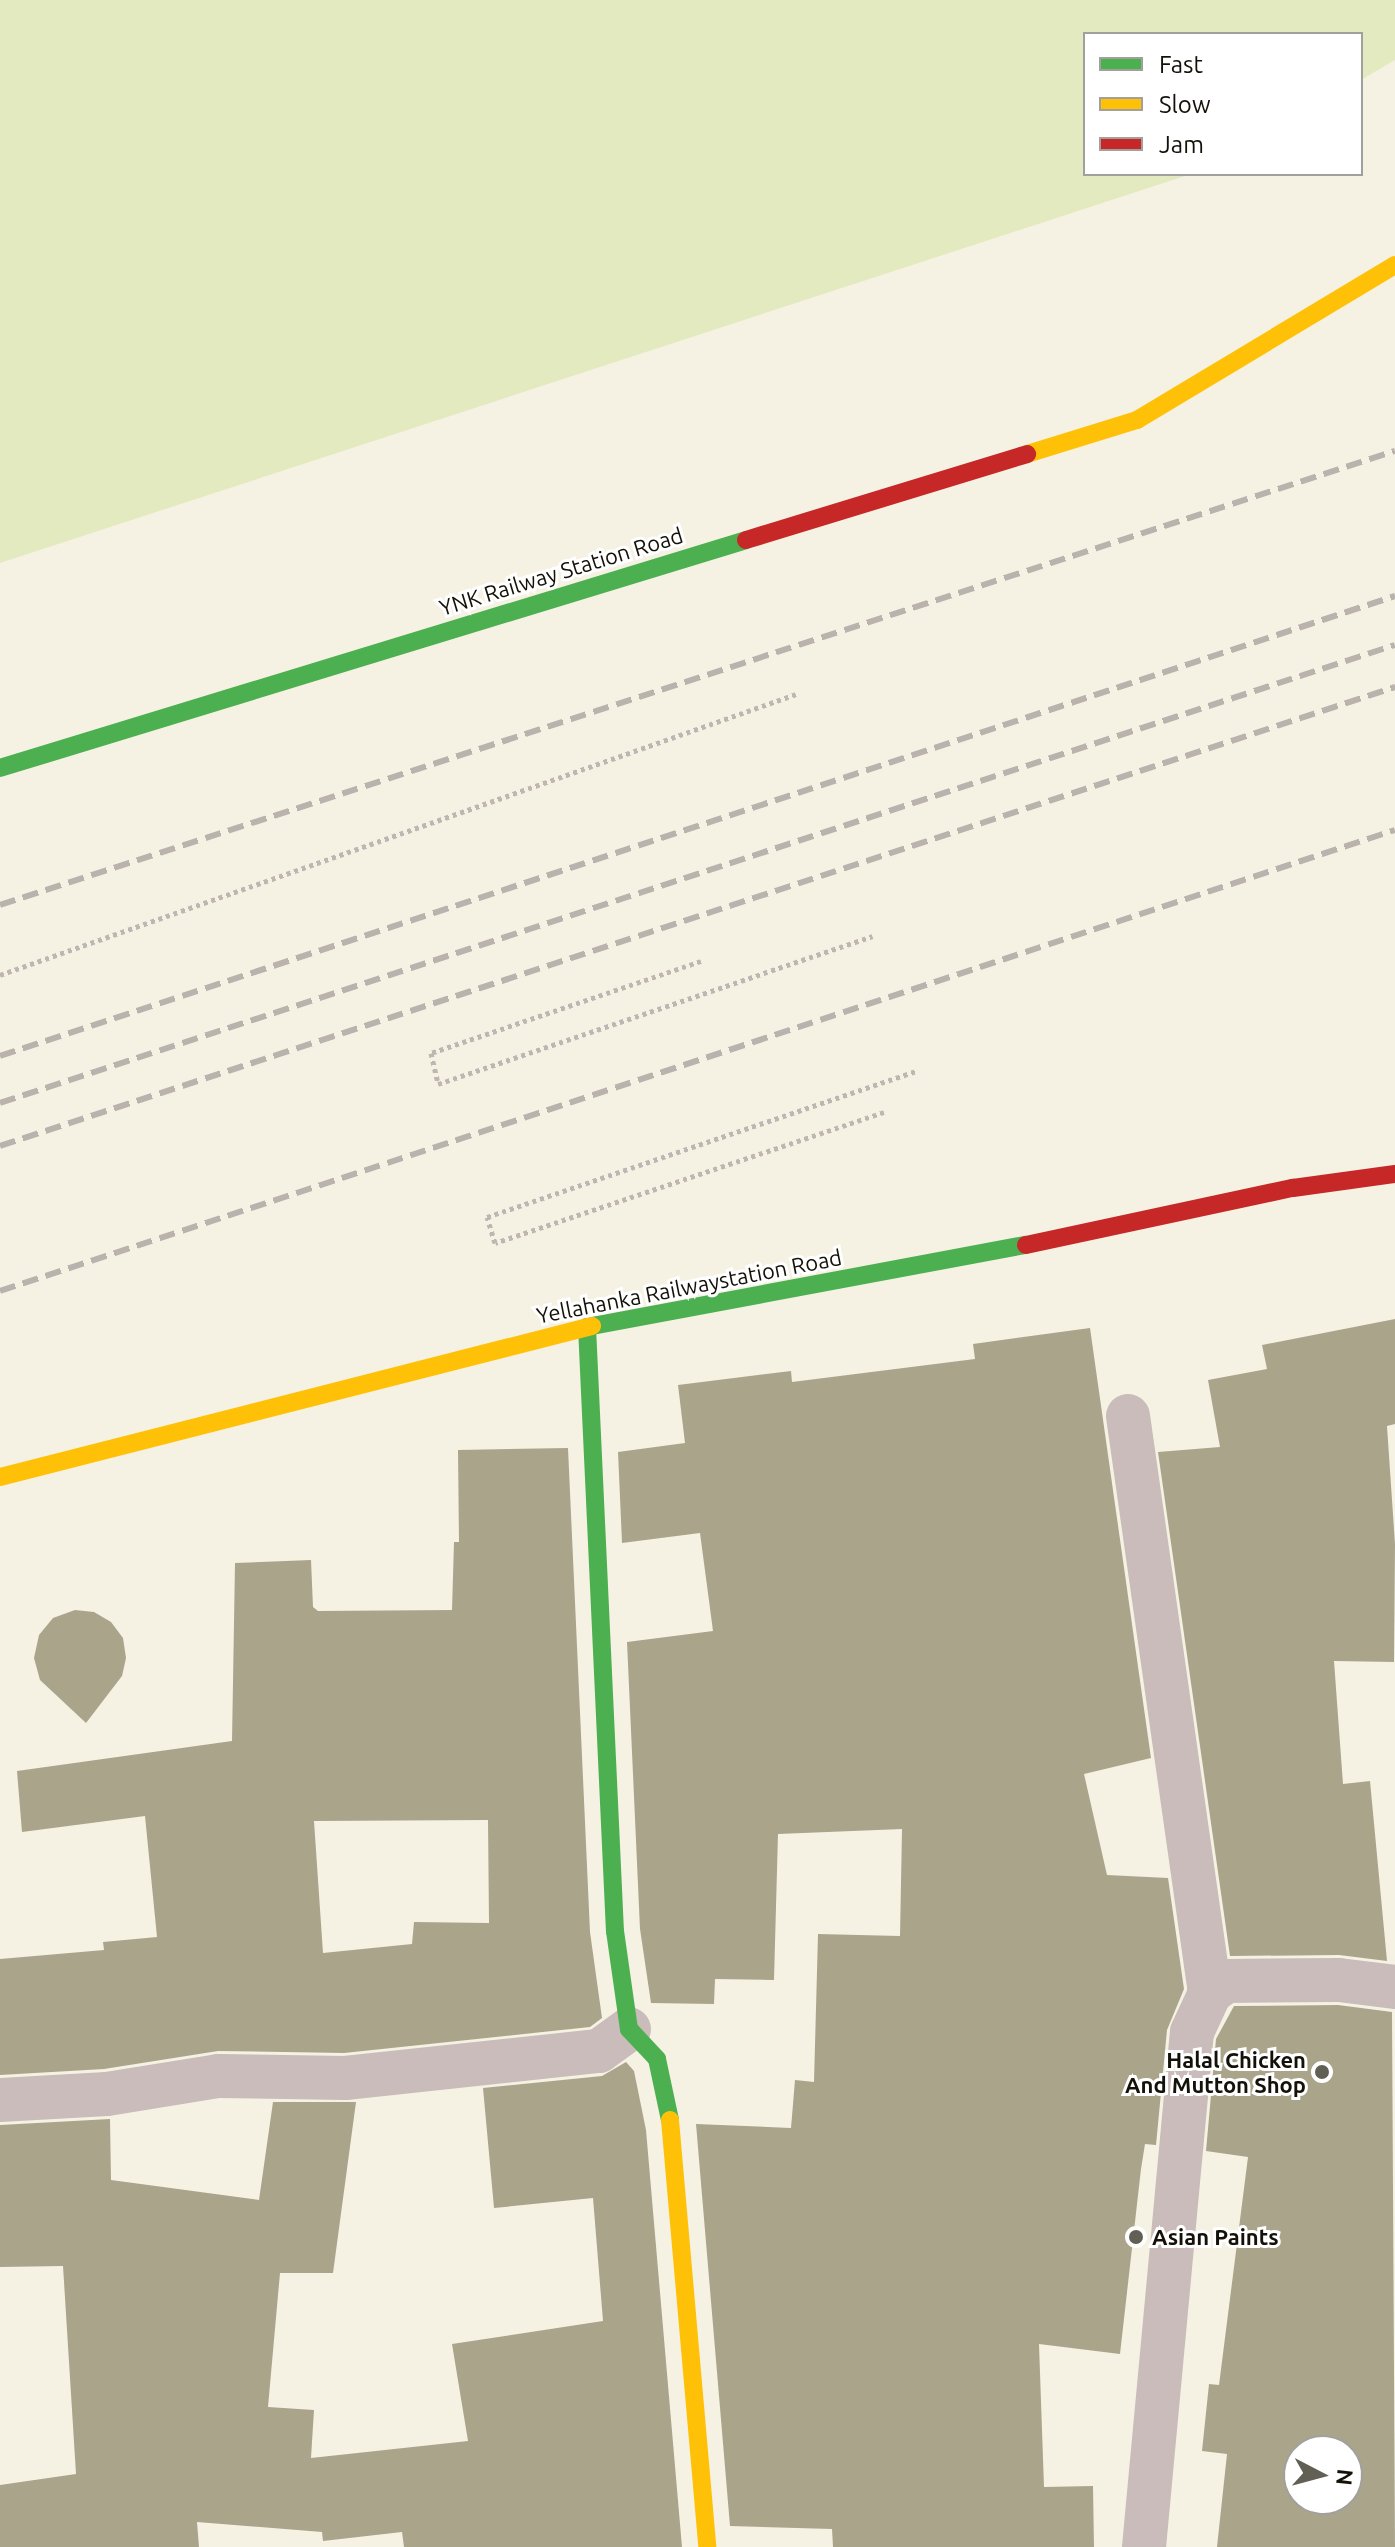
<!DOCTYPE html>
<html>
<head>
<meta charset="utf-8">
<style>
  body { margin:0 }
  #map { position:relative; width:1395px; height:2547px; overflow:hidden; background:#f5f2e4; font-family:Ubuntu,sans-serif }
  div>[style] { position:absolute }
  .green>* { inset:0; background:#e4eabf }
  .building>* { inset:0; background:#aaa48b }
  .path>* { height:5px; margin-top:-2.5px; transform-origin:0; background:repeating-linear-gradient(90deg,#bfb6b3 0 4px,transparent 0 8px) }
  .street>* { height:44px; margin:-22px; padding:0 22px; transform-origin:22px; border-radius:22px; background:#c9bcba }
  .fast>* { height:18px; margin:-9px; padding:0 9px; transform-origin:9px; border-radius:9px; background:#4caf50 }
  .slow>* { height:18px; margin:-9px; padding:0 9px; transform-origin:9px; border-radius:9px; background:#ffc107 }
  .jam>* { height:18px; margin:-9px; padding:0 9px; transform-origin:9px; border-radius:9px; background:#c62828 }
  .rail>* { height:6px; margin-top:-3px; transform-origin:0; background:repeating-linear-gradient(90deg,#bab2ad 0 16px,transparent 0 24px) }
  .dots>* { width:22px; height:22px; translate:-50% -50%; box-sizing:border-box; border:4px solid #fff; border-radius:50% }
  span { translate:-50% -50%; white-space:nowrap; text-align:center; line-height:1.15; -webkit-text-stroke:6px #fff; paint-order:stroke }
  .street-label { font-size:22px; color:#131108 }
  .poi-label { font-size:22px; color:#131108; font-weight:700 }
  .right { translate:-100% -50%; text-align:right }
  .left { translate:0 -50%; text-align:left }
  .legend { position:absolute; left:1083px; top:32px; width:280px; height:144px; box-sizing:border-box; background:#fff; border:2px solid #a1a09c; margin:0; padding:10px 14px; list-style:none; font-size:24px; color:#131108 }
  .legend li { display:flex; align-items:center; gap:16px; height:40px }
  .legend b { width:40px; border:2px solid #a1a09c }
  .north { position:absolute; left:1283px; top:2435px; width:80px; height:80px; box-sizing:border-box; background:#fff; border:2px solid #a1a09c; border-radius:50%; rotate:96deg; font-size:22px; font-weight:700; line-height:32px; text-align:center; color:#131108 }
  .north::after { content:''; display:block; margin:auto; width:28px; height:36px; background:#626055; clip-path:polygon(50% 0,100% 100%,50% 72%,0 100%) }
</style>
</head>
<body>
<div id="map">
  <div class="green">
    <i style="clip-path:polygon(0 0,1395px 0,1395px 60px,1361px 80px,1361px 34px,1085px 34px,1085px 174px,1191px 174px,0 563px)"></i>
  </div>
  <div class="building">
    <i style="clip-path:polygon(1395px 1319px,1395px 1424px,1387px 1426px,1395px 1544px,1394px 1662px,1334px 1661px,1343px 1784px,1370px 1781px,1387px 1961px,1339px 1955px,1230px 1956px,1158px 1452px,1220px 1447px,1208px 1380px,1267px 1369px,1262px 1345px)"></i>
    <i style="clip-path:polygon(1090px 1328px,1151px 1758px,1084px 1774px,1107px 1875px,1168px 1878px,1184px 1989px,1167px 2030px,1156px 2145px,1145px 2144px,1141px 2169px,1120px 2354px,1039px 2344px,1044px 2487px,1093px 2486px,1094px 2547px,833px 2547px,832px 2529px,730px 2526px,696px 2124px,791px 2128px,795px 2080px,814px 2082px,818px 1934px,900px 1936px,902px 1829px,778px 1834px,774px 1980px,715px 1979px,714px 2004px,651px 2003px,640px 1929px,627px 1642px,713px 1631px,700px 1533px,622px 1543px,618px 1452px,685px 1443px,678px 1385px,791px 1371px,792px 1382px,975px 1359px,973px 1344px)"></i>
    <i style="clip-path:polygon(evenodd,568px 1448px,590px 1932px,602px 2018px,590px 2027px,344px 2053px,218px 2051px,104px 2069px,0 2075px,0 1959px,104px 1950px,103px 1942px,157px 1937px,145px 1816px,22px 1832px,17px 1771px,232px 1741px,235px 1563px,311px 1560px,313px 1607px,318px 1611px,452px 1610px,454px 1542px,459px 1542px,458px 1450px,568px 1448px,488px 1820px,489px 1923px,414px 1922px,412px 1944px,323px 1953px,314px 1821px,488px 1820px)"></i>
    <i style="clip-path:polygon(75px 1610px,94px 1612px,111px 1622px,123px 1638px,126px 1658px,122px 1676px,86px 1723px,40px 1680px,34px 1658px,39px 1635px,53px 1618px)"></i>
    <i style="clip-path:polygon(evenodd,1338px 2005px,1392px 2012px,1395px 2547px,1217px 2547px,1227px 2454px,1202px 2451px,1209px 2384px,1219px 2385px,1248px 2157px,1206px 2151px,1216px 2039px,1234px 2006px,1338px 2005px,1299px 2451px,1347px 2451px,1347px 2499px,1299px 2499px,1299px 2451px)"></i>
    <i style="clip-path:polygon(626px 2062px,634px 2071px,646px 2130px,682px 2547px,404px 2547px,402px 2532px,323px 2541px,322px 2532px,197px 2522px,199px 2547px,0 2547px,0 2485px,76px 2474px,63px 2266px,0 2267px,0 2125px,110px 2119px,111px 2180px,259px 2200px,273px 2102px,356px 2102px,333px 2273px,280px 2273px,268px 2407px,314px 2410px,311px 2458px,468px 2441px,452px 2344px,603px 2321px,593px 2198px,494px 2208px,483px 2088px,602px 2076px)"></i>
  </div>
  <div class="path">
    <i style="left:701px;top:961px;width:285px;rotate:161.2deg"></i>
    <i style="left:431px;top:1053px;width:32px;rotate:77deg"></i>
    <i style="left:438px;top:1084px;width:459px;rotate:-18.8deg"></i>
    <i style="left:0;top:975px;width:844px;rotate:-19.44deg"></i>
    <i style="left:884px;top:1112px;width:410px;rotate:161.4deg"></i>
    <i style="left:495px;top:1243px;width:27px;rotate:-107deg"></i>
    <i style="left:487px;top:1217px;width:453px;rotate:-18.8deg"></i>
  </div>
  <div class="street">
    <i style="left:1128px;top:1416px;width:583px;rotate:81.91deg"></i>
    <i style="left:0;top:2100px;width:107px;rotate:-3.2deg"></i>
    <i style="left:107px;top:2094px;width:112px;rotate:-9.2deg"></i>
    <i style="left:218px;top:2076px;width:127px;rotate:0.9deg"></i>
    <i style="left:345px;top:2078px;width:255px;rotate:-6.1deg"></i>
    <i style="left:599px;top:2051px;width:37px;rotate:-36deg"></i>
    <i style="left:1144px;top:2547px;width:517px;rotate:-84.68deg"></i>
    <i style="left:1192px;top:2032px;width:43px;rotate:-65.2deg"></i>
    <i style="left:1210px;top:1993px;width:20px;rotate:-37deg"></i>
    <i style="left:1226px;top:1981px;width:113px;rotate:-0.5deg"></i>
    <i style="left:1339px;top:1980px;width:56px;rotate:7.1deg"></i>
  </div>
  <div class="fast">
    <i style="left:0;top:768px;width:780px;rotate:-16.99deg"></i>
    <i style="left:592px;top:1326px;width:441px;rotate:-10.6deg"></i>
    <i style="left:587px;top:1327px;width:605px;rotate:87.35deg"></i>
    <i style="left:615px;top:1931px;width:99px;rotate:81.9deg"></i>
    <i style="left:629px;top:2029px;width:41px;rotate:47deg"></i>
    <i style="left:657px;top:2059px;width:62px;rotate:78deg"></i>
  </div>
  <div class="slow">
    <i style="left:1027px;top:454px;width:115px;rotate:-17.2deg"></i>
    <i style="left:1137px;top:420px;width:301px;rotate:-31deg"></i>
    <i style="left:0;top:1477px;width:611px;rotate:-14.31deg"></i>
    <i style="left:670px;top:2120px;width:429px;rotate:85deg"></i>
  </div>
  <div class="jam">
    <i style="left:746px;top:540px;width:294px;rotate:-17deg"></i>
    <i style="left:1026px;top:1245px;width:273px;rotate:-12.1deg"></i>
    <i style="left:1293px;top:1188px;width:103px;rotate:-7.8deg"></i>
  </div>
  <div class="rail">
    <i style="left:0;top:905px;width:1467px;rotate:-18.03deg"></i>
    <i style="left:0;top:1056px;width:1469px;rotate:-18.25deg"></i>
    <i style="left:0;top:1103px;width:1468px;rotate:-18.18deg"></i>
    <i style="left:0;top:1146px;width:1469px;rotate:-18.21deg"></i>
    <i style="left:0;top:1291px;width:1469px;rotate:-18.29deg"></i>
  </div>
  <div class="dots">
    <i style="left:1322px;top:2072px;background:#626055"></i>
    <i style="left:1136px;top:2237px;background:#626055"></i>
  </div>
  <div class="street-label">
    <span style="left:561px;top:571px;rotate:-17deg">YNK Railway Station Road</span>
    <span style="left:689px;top:1286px;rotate:-11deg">Yellahanka Railwaystation Road</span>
  </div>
  <div class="poi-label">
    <span class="right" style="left:1306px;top:2072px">Halal Chicken<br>And Mutton Shop</span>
    <span class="left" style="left:1152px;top:2237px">Asian Paints</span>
  </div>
  <ul class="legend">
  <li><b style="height:10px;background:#4caf50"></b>Fast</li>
  <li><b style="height:10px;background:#ffc107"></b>Slow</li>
  <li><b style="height:10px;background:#c62828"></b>Jam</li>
  </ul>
  <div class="north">N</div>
</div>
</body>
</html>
